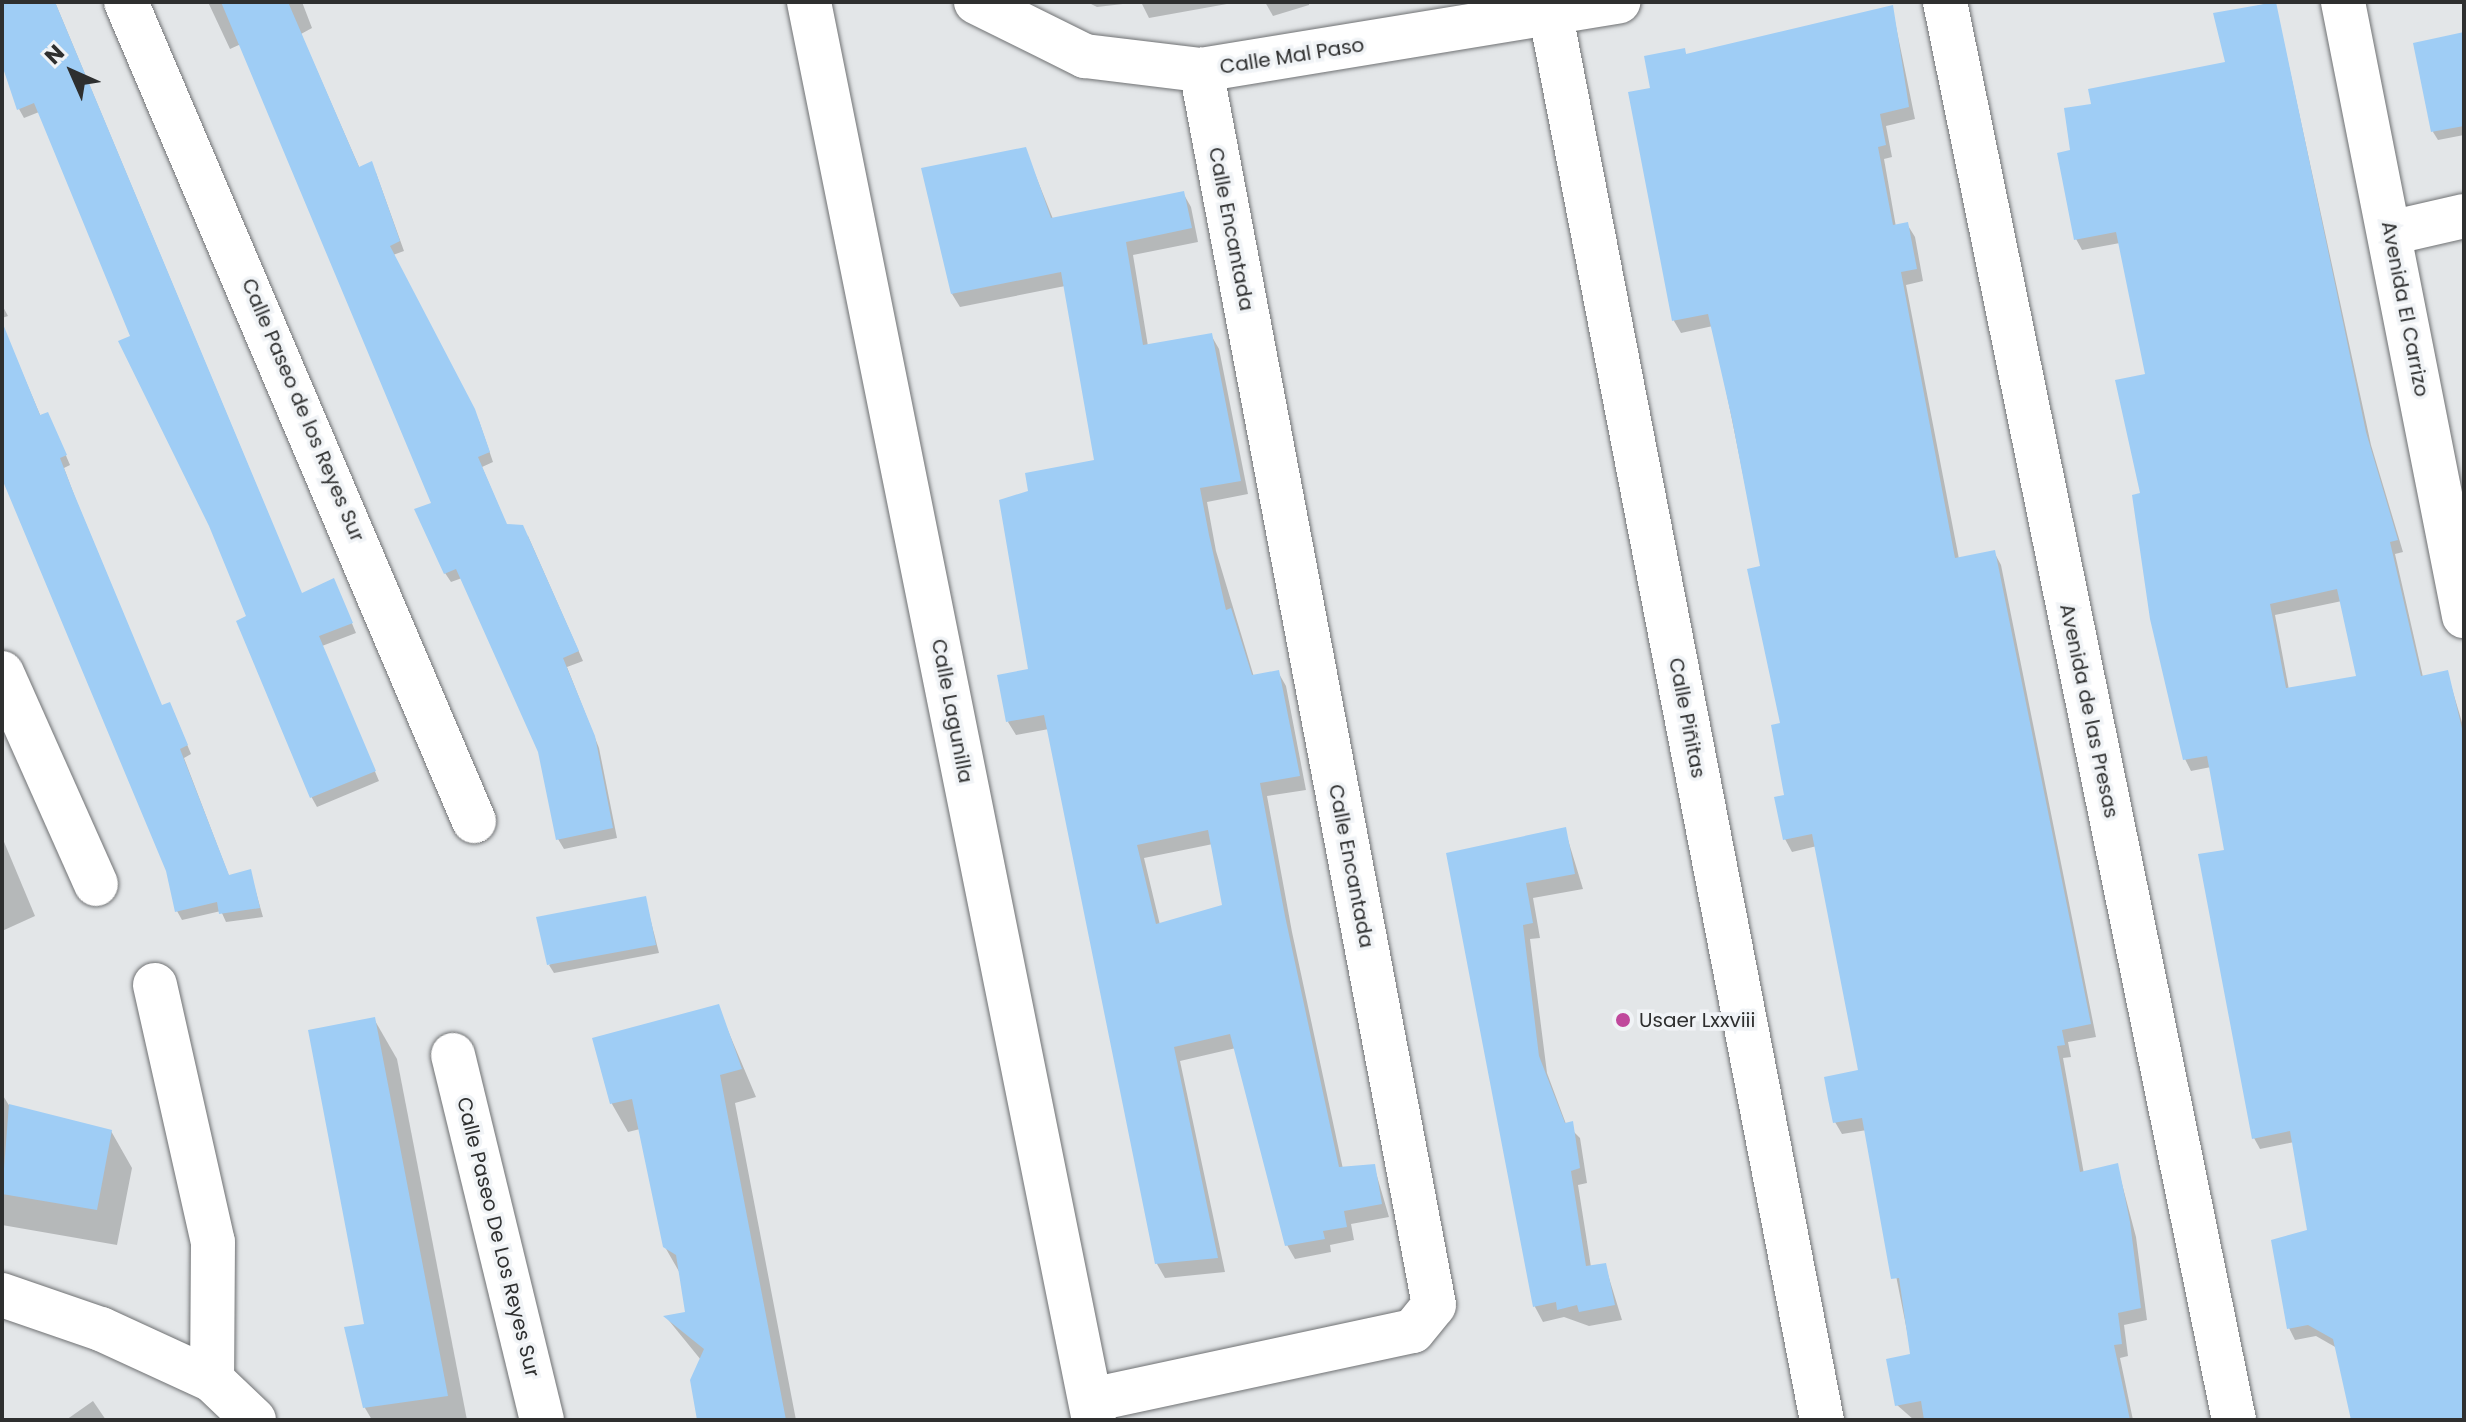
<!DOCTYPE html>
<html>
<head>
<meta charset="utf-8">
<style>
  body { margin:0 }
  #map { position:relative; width:2466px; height:1422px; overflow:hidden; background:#e3e6e8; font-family:Poppins,sans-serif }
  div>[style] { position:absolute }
  .shadow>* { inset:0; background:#0003 }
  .building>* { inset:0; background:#9fcdf5 }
  .roads { filter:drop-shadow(0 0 2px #707274) drop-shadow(0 0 2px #707274) }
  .minor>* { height:44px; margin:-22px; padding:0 22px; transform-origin:22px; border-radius:22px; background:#fff }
  .dots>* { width:22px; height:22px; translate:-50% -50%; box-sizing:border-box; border:4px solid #f0f3f6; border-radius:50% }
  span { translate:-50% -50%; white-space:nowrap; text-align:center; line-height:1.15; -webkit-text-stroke:7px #f0f3f6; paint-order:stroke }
  .street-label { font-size:20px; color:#2e2f2f }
  .poi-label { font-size:20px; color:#2e2f2f }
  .left { translate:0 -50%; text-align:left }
  .frame { position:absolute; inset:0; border:4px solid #2e2f2f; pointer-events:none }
  .north { position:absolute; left:32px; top:32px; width:80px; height:80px; -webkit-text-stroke:6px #f0f3f6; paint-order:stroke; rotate:315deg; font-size:22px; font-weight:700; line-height:32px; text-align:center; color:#2e2f2f }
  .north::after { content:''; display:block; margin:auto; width:28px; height:36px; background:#2e2f2f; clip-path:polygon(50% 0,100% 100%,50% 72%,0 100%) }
</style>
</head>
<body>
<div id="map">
  <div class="shadow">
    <i style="clip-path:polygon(2px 2px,55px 2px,302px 595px,338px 590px,356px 633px,322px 646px,379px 781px,317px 807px,312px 798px,239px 622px,249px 617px,39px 112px,24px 118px,19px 109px)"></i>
    <i style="clip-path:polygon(208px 2px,302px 2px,312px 28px,301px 34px,360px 169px,376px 173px,404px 251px,393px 255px,479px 421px,493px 462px,482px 467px,507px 526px,528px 536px,583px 661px,567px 667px,599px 748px,617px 838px,564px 849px,558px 839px,540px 752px,462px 578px,451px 582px,445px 573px,433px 504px,241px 44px,230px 49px)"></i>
    <i style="clip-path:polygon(1087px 2px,1140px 2px,1097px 7px)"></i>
    <i style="clip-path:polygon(1141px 2px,1238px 2px,1149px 18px)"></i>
    <i style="clip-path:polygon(1265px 2px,1309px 2px,1309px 5px,1273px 16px)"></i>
    <i style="clip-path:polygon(evenodd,2275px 2px,2371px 445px,2403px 552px,2395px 554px,2423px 677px,2447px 672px,2464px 729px,2464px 1420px,2341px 1420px,2352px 1418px,2337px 1348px,2316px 1336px,2295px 1340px,2289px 1328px,2309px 1232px,2294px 1142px,2260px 1149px,2254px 1138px,2226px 851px,2211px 767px,2191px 771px,2185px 759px,2142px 495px,2148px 375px,2120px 243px,2082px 250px,2076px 239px,2073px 152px,2093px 105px,2227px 63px,2215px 15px,2275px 2px,2342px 601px,2358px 677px,2289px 690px,2275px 615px,2342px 601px)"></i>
    <i style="clip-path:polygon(1892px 7px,1915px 119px,1886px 126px,1892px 157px,1884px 159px,1896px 227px,1907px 224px,1915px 237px,1923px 281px,1906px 285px,1959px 559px,1994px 552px,2001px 565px,2096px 1037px,2068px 1042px,2071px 1057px,2063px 1058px,2084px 1174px,2117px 1165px,2136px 1237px,2147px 1320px,2124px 1325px,2128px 1356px,2120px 1358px,2133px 1420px,1914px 1420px,1897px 1405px,1912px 1356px,1867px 1130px,1842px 1134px,1835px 1122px,1860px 1071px,1817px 846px,1792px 852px,1785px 839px,1783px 724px,1762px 568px,1713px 326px,1681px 333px,1674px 321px,1631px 94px,1652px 90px,1684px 50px,1687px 56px)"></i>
    <i style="clip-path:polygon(2464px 34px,2464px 135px,2438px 140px,2433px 132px)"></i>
    <i style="clip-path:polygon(evenodd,1025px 149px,1053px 219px,1183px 193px,1191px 207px,1198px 242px,1133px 255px,1148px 346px,1211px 335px,1219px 349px,1248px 494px,1207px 502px,1216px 551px,1254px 677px,1278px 672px,1286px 686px,1306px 790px,1267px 796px,1292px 932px,1343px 1169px,1374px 1166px,1389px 1217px,1351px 1224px,1354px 1240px,1330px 1245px,1331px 1252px,1295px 1259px,1287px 1245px,1236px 1048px,1180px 1061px,1225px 1272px,1165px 1278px,1157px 1264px,1049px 729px,1016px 735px,1008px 722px,1030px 671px,1030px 492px,1097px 462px,1065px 286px,960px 307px,952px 294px,1025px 149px,1213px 844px,1224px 906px,1160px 925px,1144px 858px,1213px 844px)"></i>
    <i style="clip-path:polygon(2px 305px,8px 316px,2px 318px)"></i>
    <i style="clip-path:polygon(2px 325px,41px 417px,52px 423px,70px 465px,64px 468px,76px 500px,162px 707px,174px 713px,191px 754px,184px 758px,229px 876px,250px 871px,263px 917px,226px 922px,221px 911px,182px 920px,177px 911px,168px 870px,2px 473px)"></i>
    <i style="clip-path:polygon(1565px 830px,1583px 889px,1533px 898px,1540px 938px,1530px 939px,1547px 1073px,1566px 1124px,1580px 1138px,1587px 1183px,1578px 1185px,1591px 1267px,1605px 1265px,1622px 1320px,1589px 1326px,1564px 1317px,1543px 1322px,1535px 1307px,1448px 855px)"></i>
    <i style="clip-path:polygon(2px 837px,35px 916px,2px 931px)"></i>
    <i style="clip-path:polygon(645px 898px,659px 953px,554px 973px,549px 965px)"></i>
    <i style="clip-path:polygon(718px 1007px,756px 1097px,735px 1103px,796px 1420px,699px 1420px,701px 1360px,666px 1317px,687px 1313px,681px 1275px,665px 1247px,640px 1129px,628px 1132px,612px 1104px,595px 1039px)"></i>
    <i style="clip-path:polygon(374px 1019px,397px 1059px,467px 1420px,372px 1420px,365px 1408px)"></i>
    <i style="clip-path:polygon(2px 1094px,10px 1107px,111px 1131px,132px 1168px,117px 1245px,2px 1225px)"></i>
    <i style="clip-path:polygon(93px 1401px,106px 1420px,66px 1420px)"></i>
  </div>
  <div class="building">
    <i style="clip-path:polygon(2px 2px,55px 2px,302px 593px,334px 578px,353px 623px,319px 636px,376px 771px,310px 798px,236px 621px,246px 616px,209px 526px,118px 341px,130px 336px,34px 103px,17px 110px,2px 65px)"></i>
    <i style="clip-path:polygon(221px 2px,288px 2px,359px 167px,372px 161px,400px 241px,390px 246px,475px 409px,490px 452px,478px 457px,507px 524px,523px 525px,579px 651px,563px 658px,595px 736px,613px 828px,556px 840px,538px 752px,456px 569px,444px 574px,414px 509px,431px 503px)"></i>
    <i style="clip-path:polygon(evenodd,2276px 2px,2366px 432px,2398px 540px,2390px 542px,2421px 676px,2448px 670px,2464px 737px,2464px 1420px,2351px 1420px,2333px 1339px,2308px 1325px,2287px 1329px,2271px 1240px,2307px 1230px,2290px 1131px,2252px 1139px,2198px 854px,2224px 850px,2207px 756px,2183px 760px,2150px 619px,2132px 495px,2140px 493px,2115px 380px,2145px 374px,2116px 232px,2074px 240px,2057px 153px,2070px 150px,2064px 108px,2091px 104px,2088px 89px,2225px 62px,2213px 13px,2276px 2px,2337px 589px,2356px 676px,2286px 688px,2270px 604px,2337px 589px)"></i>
    <i style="clip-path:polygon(1893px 5px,1909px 107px,1880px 114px,1886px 145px,1878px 147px,1893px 225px,1908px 222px,1917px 269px,1901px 272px,1955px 558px,1995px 550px,2091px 1024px,2062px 1030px,2065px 1045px,2057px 1046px,2080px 1172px,2118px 1163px,2130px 1222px,2141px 1308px,2118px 1313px,2122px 1344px,2114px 1345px,2130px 1420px,1924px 1420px,1921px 1401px,1895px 1406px,1886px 1359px,1910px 1354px,1899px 1278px,1891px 1279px,1862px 1118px,1833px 1123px,1828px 1099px,1824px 1077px,1858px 1070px,1812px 834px,1783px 840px,1774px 797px,1784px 795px,1771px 725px,1780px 723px,1747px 569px,1760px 566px,1732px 419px,1708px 314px,1672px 321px,1628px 92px,1650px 88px,1644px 56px,1685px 48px,1686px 54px)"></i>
    <i style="clip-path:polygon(2464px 32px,2464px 126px,2431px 132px,2413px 43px)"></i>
    <i style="clip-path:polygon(evenodd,1026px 147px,1051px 218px,1184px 191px,1192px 228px,1126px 242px,1143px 345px,1212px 333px,1241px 481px,1200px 488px,1209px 535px,1226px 610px,1231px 608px,1252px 675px,1279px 670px,1300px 776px,1260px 783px,1285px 916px,1339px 1167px,1375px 1164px,1382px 1204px,1344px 1211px,1347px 1227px,1323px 1231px,1325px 1239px,1285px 1246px,1230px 1034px,1174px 1047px,1218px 1258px,1155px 1264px,1044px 715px,1006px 722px,997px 675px,1028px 669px,999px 500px,1028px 491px,1025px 473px,1094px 460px,1061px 272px,951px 294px,921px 168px,1026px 147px,1208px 830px,1222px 905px,1156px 924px,1137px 845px,1208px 830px)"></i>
    <i style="clip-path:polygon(3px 324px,40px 415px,48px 412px,67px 455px,60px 458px,72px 489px,162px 705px,170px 702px,188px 745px,180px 749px,229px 875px,251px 869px,260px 908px,219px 914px,217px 902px,175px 912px,166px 871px,2px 479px)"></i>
    <i style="clip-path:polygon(1566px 827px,1575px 874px,1526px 883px,1533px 923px,1523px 925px,1539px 1056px,1565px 1123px,1573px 1121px,1580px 1168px,1571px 1171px,1586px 1266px,1606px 1263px,1615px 1305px,1579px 1312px,1577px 1305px,1557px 1310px,1556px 1302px,1533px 1307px,1446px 853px)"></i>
    <i style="clip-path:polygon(646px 896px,656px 945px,547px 965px,536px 917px)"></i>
    <i style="clip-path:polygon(719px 1004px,742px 1069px,720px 1075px,786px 1420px,697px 1420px,690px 1380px,704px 1349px,663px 1316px,685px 1312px,676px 1255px,663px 1247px,632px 1099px,610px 1104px,592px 1038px)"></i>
    <i style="clip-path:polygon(375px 1017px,448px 1396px,363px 1408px,344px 1327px,364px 1324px,308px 1030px)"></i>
    <i style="clip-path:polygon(9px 1104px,112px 1130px,97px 1210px,2px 1194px)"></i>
  </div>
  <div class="roads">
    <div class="minor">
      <i style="left:126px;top:2px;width:890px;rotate:66.98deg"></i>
      <i style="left:809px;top:2px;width:1446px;rotate:78.64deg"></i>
      <i style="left:976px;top:2px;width:122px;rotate:26.4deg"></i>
      <i style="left:1085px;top:56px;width:117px;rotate:6.9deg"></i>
      <i style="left:1201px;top:70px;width:423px;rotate:-9.3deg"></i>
      <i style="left:1945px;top:2px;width:1447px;rotate:78.48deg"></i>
      <i style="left:2343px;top:2px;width:626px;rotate:78.85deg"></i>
      <i style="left:1551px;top:16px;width:1430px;rotate:79.08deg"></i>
      <i style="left:2390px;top:233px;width:76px;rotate:-12.9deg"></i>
      <i style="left:2px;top:673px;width:231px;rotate:66deg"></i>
      <i style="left:155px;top:985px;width:263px;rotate:77.3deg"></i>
      <i style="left:213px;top:1242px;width:138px;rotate:90.4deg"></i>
      <i style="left:453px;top:1055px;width:376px;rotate:76.3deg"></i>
      <i style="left:2px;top:1295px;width:105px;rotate:19deg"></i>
      <i style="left:101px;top:1329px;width:122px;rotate:24.7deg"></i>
      <i style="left:212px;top:1380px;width:58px;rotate:43.6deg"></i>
      <i style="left:1091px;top:1400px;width:329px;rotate:-12.1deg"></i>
      <i style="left:1413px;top:1331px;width:33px;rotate:-51deg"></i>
      <i style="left:1434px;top:1305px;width:1257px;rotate:-100.68deg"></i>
    </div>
  </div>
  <div class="dots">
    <i style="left:1623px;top:1020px;background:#c0489c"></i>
  </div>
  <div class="street-label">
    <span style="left:1292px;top:56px;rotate:-9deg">Calle Mal Paso</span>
    <span style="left:1231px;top:229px;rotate:79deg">Calle Encantada</span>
    <span style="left:2405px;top:309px;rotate:79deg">Avenida El Carrizo</span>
    <span style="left:303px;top:410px;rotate:67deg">Calle Paseo de los Reyes Sur</span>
    <span style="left:952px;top:711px;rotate:79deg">Calle Lagunilla</span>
    <span style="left:2089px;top:711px;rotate:78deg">Avenida de las Presas</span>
    <span style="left:1687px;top:718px;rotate:79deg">Calle Piñitas</span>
    <span style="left:1351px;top:866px;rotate:79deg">Calle Encantada</span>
    <span style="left:498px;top:1237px;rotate:76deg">Calle Paseo De Los Reyes Sur</span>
  </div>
  <div class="poi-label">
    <span class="left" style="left:1639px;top:1020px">Usaer Lxxviii</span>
  </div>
  <div class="frame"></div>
  <div class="north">N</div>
</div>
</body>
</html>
